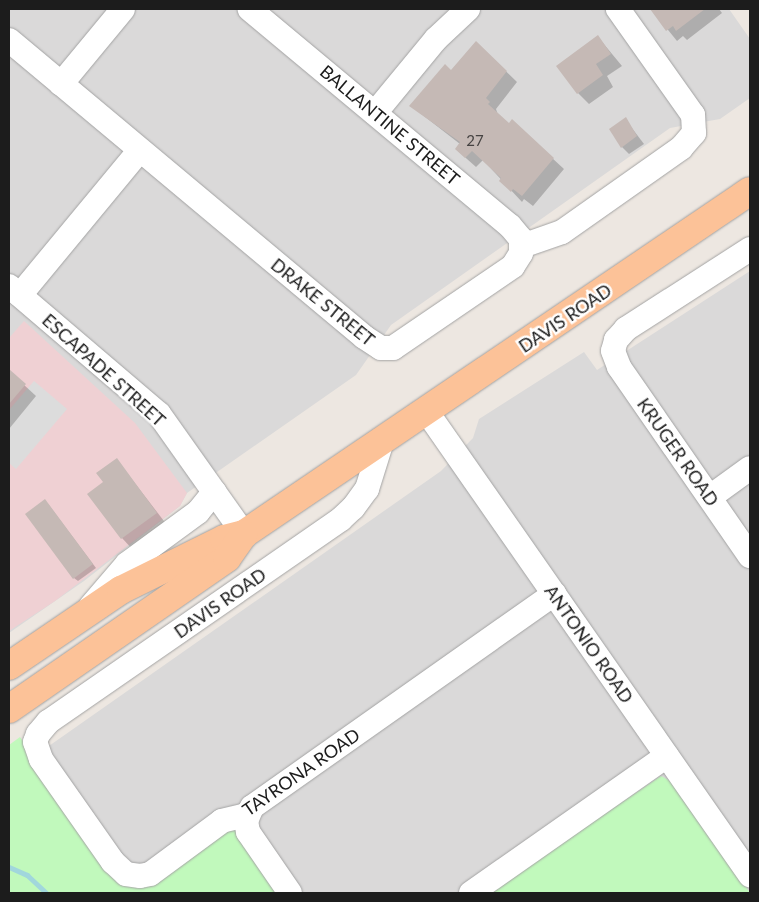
<!DOCTYPE html>
<html>
<head>
<meta charset="utf-8">
<style>
  body { margin:0 }
  #map { position:relative; width:759px; height:902px; overflow:hidden; background:#ede7e1; font-family:Lato,sans-serif }
  div>[style] { position:absolute }
  .residential>* { inset:0; background:#dad9d9 }
  .commercial>* { inset:0; background:#efd0d3 }
  .park>* { inset:0; background:#c1f9bc }
  .parking>* { inset:0; background:#dcdcdc }
  .shadow>* { inset:0; background:#0003 }
  .stream>* { height:5px; margin:-2.5px; padding:0 2.5px; transform-origin:2.5px; border-radius:2.5px; background:#a1d7dc }
  .building>* { inset:0; background:#c5b9b5 }
  .roads { filter:drop-shadow(0 0 1px #a3a3a3) drop-shadow(0 0 1px #a3a3a3) }
  .minor>* { height:24px; margin:-12px; padding:0 12px; transform-origin:12px; border-radius:12px; background:#fff }
  .major>* { height:28px; margin:-14px; padding:0 14px; transform-origin:14px; border-radius:14px; background:#fcc298 }
  span { translate:-50% -50%; white-space:nowrap; text-align:center; line-height:1.15; -webkit-text-stroke:5px #fff; paint-order:stroke }
  .number-label { font-size:15px; color:#464342 }
  .number-label span { -webkit-text-stroke-width:0 }
  .street-label { font-size:18px; color:#1c1c1c }
  .frame { position:absolute; inset:0; border:10px solid #1c1c1c; pointer-events:none }
</style>
</head>
<body>
<div id="map">
  <div class="residential">
    <i style="clip-path:polygon(9px 9px,729px 9px,750px 39px,750px 98px,720px 119px,670px 128px,391px 325px,356px 375px,187px 493px,180px 506px,84px 581px,9px 633px)"></i>
    <i style="clip-path:polygon(750px 271px,750px 893px,9px 893px,9px 774px,441px 471px,473px 438px,479px 419px,584px 352px,597px 370px)"></i>
  </div>
  <div class="commercial">
    <i style="clip-path:polygon(24px 321px,135px 423px,187px 493px,180px 506px,55px 601px,9px 631px,9px 338px)"></i>
  </div>
  <div class="park">
    <i style="clip-path:polygon(20px 737px,116px 876px,234px 828px,279px 893px,9px 893px,9px 745px)"></i>
    <i style="clip-path:polygon(661px 776px,676px 784px,750px 893px,487px 893px)"></i>
  </div>
  <div class="parking">
    <i style="clip-path:polygon(34px 381px,67px 409px,16px 469px,9px 463px,9px 410px)"></i>
  </div>
  <div class="shadow">
    <i style="clip-path:polygon(651px 9px,719px 9px,722px 13px,687px 40px,683px 36px,677px 41px)"></i>
    <i style="clip-path:polygon(598px 37px,622px 66px,607px 76px,613px 87px,589px 104px,578px 93px)"></i>
    <i style="clip-path:polygon(476px 42px,517px 82px,496px 109px,498px 115px,509px 125px,512px 121px,564px 169px,533px 206px,524px 199px,522px 202px,483px 160px,476px 167px,467px 159px,456px 149px,460px 144px,411px 106px,451px 71px)"></i>
    <i style="clip-path:polygon(625px 119px,644px 144px,629px 154px,622px 147px)"></i>
    <i style="clip-path:polygon(9px 371px,36px 396px,9px 429px)"></i>
    <i style="clip-path:polygon(117px 460px,167px 525px,133px 550px,122px 538px,105px 483px)"></i>
    <i style="clip-path:polygon(48px 504px,96px 568px,78px 581px,74px 578px)"></i>
  </div>
  <div class="stream">
    <i style="left:9px;top:867px;width:20px;rotate:24deg"></i>
    <i style="left:27px;top:875px;width:26px;rotate:43deg"></i>
  </div>
  <div class="building">
    <i style="clip-path:polygon(650px 9px,705px 9px,676px 31px,673px 26px,666px 31px)"></i>
    <i style="clip-path:polygon(598px 35px,611px 54px,596px 64px,603px 75px,577px 94px,556px 66px)"></i>
    <i style="clip-path:polygon(476px 41px,507px 71px,486px 98px,490px 102px,488px 104px,509px 123px,512px 119px,554px 158px,522px 196px,513px 189px,511px 192px,499px 181px,501px 178px,472px 151px,465px 158px,455px 149px,460px 142px,409px 106px,445px 64px,451px 70px)"></i>
    <i style="clip-path:polygon(626px 117px,637px 136px,621px 148px,609px 129px)"></i>
    <i style="clip-path:polygon(9px 369px,26px 384px,9px 404px)"></i>
    <i style="clip-path:polygon(117px 458px,157px 513px,121px 539px,87px 494px,103px 482px,96px 473px)"></i>
    <i style="clip-path:polygon(45px 499px,93px 564px,73px 579px,25px 514px)"></i>
  </div>
  <div class="roads">
    <div class="minor">
      <i style="left:9px;top:40px;width:463px;rotate:39.9deg"></i>
      <i style="left:364px;top:337px;width:20px;rotate:33deg"></i>
      <i style="left:381px;top:348px;width:12px"></i>
      <i style="left:393px;top:348px;width:145px;rotate:-34.3deg"></i>
      <i style="left:513px;top:266px;width:15px;rotate:-58deg"></i>
      <i style="left:521px;top:253px;width:14px;rotate:-90deg"></i>
      <i style="left:521px;top:239px;width:17px;rotate:-130deg"></i>
      <i style="left:510px;top:226px;width:339px;rotate:-140.2deg"></i>
      <i style="left:61px;top:84px;width:97px;rotate:-50.4deg"></i>
      <i style="left:375px;top:113px;width:96px;rotate:-50.5deg"></i>
      <i style="left:436px;top:39px;width:44px;rotate:-43.2deg"></i>
      <i style="left:522px;top:246px;width:42px;rotate:-19.3deg"></i>
      <i style="left:562px;top:232px;width:146px;rotate:-35.2deg"></i>
      <i style="left:681px;top:148px;width:20px;rotate:-49deg"></i>
      <i style="left:694px;top:133px;width:18px;rotate:-93deg"></i>
      <i style="left:693px;top:115px;width:130px;rotate:-125.3deg"></i>
      <i style="left:750px;top:249px;width:148px;rotate:147.2deg"></i>
      <i style="left:626px;top:329px;width:15px;rotate:132deg"></i>
      <i style="left:616px;top:340px;width:11px;rotate:105deg"></i>
      <i style="left:613px;top:351px;width:17px;rotate:69deg"></i>
      <i style="left:619px;top:367px;width:230px;rotate:55.3deg"></i>
      <i style="left:9px;top:286px;width:197px;rotate:40.5deg"></i>
      <i style="left:159px;top:414px;width:147px;rotate:54.7deg"></i>
      <i style="left:20px;top:295px;width:188px;rotate:-50.4deg"></i>
      <i style="left:427px;top:412px;width:565px;rotate:55.1deg"></i>
      <i style="left:710px;top:497px;width:49px;rotate:-35.9deg"></i>
      <i style="left:91px;top:606px;width:55px;rotate:-49.4deg"></i>
      <i style="left:127px;top:564px;width:88px;rotate:-36.2deg"></i>
      <i style="left:198px;top:512px;width:26px;rotate:-51deg"></i>
      <i style="left:247px;top:815px;width:26px;rotate:167deg"></i>
      <i style="left:222px;top:821px;width:89px;rotate:143.6deg"></i>
      <i style="left:150px;top:874px;width:10px;rotate:169deg"></i>
      <i style="left:140px;top:876px;width:14px;rotate:-172deg"></i>
      <i style="left:126px;top:874px;width:18px;rotate:-137deg"></i>
      <i style="left:113px;top:862px;width:126px;rotate:-125deg"></i>
      <i style="left:41px;top:759px;width:18px;rotate:-109deg"></i>
      <i style="left:35px;top:742px;width:9px;rotate:-69deg"></i>
      <i style="left:38px;top:734px;width:16px;rotate:-50deg"></i>
      <i style="left:48px;top:722px;width:356px;rotate:-34.7deg"></i>
      <i style="left:341px;top:519px;width:16px;rotate:-43deg"></i>
      <i style="left:353px;top:508px;width:24px;rotate:-54deg"></i>
      <i style="left:367px;top:489px;width:47px;rotate:-72.7deg"></i>
      <i style="left:290px;top:893px;width:74px;rotate:-124.5deg"></i>
      <i style="left:248px;top:832px;width:11px;rotate:-100deg"></i>
      <i style="left:246px;top:821px;width:15px;rotate:-67deg"></i>
      <i style="left:252px;top:807px;width:370px;rotate:-35.2deg"></i>
      <i style="left:471px;top:893px;width:239px;rotate:-35deg"></i>
    </div>
    <div class="major">
      <i style="left:9px;top:666px;width:135px;rotate:-34.2deg"></i>
      <i style="left:121px;top:590px;width:115px;rotate:-26.3deg"></i>
      <i style="left:224px;top:539px;width:21px;rotate:-14deg"></i>
      <i style="left:244px;top:534px;width:611px;rotate:-34.13deg"></i>
      <i style="left:9px;top:709px;width:265px;rotate:-34.7deg"></i>
      <i style="left:227px;top:558px;width:29px;rotate:-55deg"></i>
    </div>
  </div>
  <div class="number-label">
    <span style="left:475px;top:141px">27</span>
  </div>
  <div class="street-label">
    <span style="left:390px;top:125px;rotate:40deg">BALLANTINE STREET</span>
    <span style="left:323px;top:302px;rotate:39deg">DRAKE STREET</span>
    <span style="left:565px;top:318px;rotate:-34deg">DAVIS ROAD</span>
    <span style="left:104px;top:370px;rotate:42deg">ESCAPADE STREET</span>
    <span style="left:678px;top:452px;rotate:55deg">KRUGER ROAD</span>
    <span style="left:220px;top:603px;rotate:-35deg">DAVIS ROAD</span>
    <span style="left:589px;top:644px;rotate:55deg">ANTONIO ROAD</span>
    <span style="left:301px;top:772px;rotate:-35deg">TAYRONA ROAD</span>
  </div>
  <div class="frame"></div>
</div>
</body>
</html>
